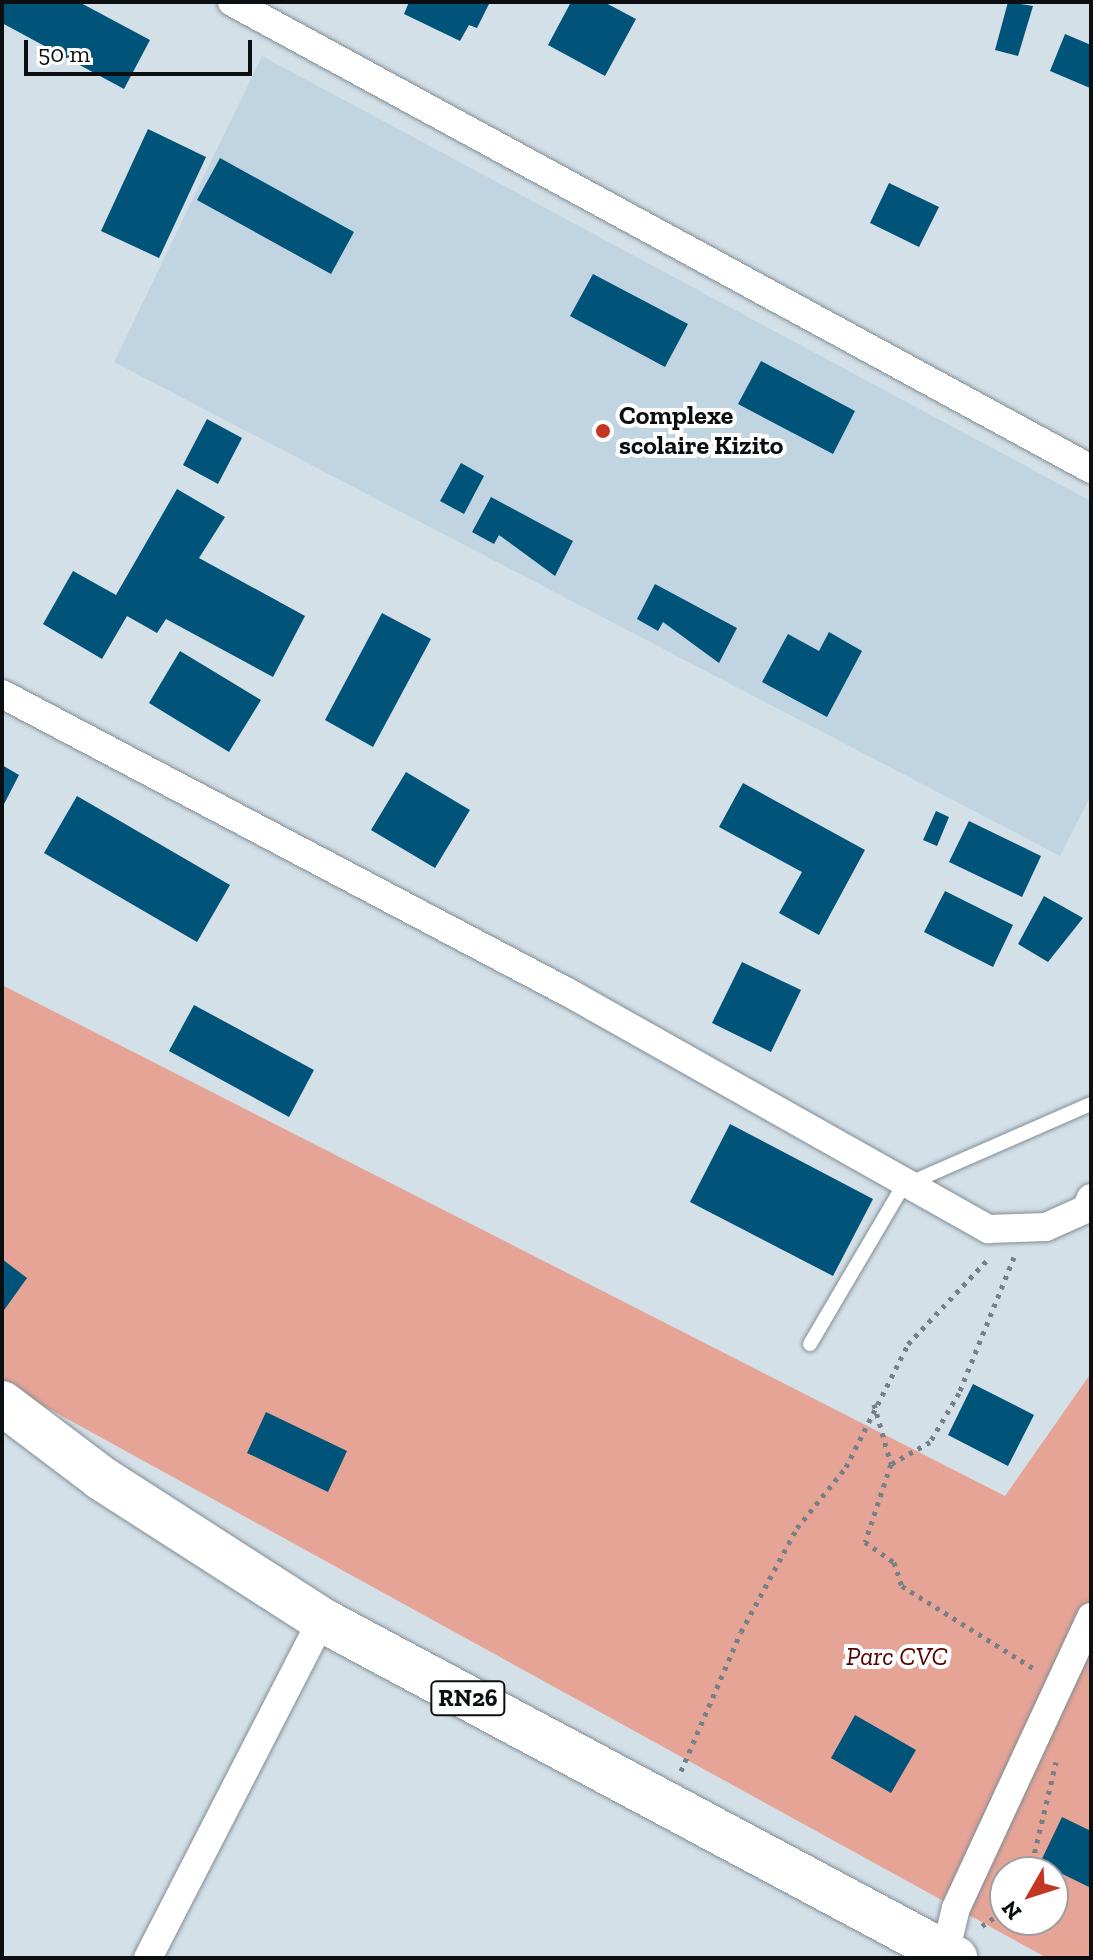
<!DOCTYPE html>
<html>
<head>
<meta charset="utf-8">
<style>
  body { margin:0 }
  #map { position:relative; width:1093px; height:1960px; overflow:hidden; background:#d4e0e8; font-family:"Zilla Slab",serif }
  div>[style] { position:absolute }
  .built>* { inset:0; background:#c1d4e1 }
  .green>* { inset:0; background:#e6a497 }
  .building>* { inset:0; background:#005379 }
  .path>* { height:5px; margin-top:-2.5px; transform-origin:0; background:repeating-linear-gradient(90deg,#778085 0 4px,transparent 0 10px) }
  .roads { filter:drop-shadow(0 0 2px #828d94) drop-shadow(0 0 2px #828d94) }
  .service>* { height:14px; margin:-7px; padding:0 7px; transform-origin:7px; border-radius:7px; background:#fff }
  .minor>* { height:28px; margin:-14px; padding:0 14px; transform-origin:14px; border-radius:14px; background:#fff }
  .primary>* { height:44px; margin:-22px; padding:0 22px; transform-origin:22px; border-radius:22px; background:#fff }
  .dots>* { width:22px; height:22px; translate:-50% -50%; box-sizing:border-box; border:4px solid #fff; border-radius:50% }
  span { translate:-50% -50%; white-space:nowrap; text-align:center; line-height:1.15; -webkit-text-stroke:8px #fff; paint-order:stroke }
  .shield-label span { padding:2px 6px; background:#fff; border:2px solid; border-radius:6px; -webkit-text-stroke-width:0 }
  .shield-label { font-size:24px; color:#0b0f12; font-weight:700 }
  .poi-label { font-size:26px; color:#0b0f12; font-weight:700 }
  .left { translate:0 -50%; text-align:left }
  .park-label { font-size:26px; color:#570100; font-style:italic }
  .frame { position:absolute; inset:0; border:4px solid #0b0f12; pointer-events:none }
  .north { position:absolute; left:989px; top:1856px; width:80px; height:80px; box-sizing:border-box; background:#fff; border:2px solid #9d9fa0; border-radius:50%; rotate:231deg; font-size:22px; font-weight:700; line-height:32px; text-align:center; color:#0b0f12 }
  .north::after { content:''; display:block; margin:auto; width:28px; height:36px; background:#c23623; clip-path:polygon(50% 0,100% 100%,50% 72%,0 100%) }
  .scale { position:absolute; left:24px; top:40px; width:228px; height:36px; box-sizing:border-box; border:4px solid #0b0f12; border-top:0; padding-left:10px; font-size:24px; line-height:28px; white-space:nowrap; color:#0b0f12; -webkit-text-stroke:6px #fff; paint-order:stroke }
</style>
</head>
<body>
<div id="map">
  <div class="built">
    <i style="clip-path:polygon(262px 56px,1091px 501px,1091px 795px,1060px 856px,114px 362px)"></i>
  </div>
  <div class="green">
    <i style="clip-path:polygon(evenodd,2px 985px,1005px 1496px,1091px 1373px,1091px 1958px,1047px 1958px,2px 1383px,2px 985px,1005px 1872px,1053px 1872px,1053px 1920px,1005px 1920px,1005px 1872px)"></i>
  </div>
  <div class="building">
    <i style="clip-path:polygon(2px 2px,79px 2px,150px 40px,124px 89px,2px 23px)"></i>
    <i style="clip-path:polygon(409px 2px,490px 2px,477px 28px,469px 25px,460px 41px,404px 14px)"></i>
    <i style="clip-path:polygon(571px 2px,604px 2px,636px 19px,605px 76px,548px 45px)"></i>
    <i style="clip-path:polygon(1008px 2px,1033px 6px,1018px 56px,995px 50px)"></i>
    <i style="clip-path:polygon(1065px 34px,1091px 45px,1090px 88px,1050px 71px)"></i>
    <i style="clip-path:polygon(148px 129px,206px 157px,159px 258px,101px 231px)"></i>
    <i style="clip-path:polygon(220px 158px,354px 232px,331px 274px,197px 200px)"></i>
    <i style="clip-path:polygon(889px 183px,939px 207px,919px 247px,870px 223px)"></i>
    <i style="clip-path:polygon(593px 274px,688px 324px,665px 367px,570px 316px)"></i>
    <i style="clip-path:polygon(761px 361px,855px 411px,833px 454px,738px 404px)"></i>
    <i style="clip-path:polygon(207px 419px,242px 438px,218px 484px,183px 465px)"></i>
    <i style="clip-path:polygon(461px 463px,484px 476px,464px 514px,440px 501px)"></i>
    <i style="clip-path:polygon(177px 489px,225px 517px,199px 558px,305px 616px,273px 677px,166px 619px,157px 633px,127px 616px,102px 659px,43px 624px,73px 571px,116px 595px)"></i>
    <i style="clip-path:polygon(491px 497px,573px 541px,555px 576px,499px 535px,494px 544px,472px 532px)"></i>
    <i style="clip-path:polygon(655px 584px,737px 628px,719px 663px,663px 622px,658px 631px,637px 619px)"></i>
    <i style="clip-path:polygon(382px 613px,431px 639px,373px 747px,325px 720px)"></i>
    <i style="clip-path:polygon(829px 632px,862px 651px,827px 717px,762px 682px,788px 634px,819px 651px)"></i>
    <i style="clip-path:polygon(180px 651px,261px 700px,229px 752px,149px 703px)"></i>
    <i style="clip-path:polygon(2px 765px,19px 775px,2px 808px)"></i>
    <i style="clip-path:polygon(406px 772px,470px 810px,435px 868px,371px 830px)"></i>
    <i style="clip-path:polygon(743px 783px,865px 850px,819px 935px,779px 913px,802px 872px,719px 827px)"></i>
    <i style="clip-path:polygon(77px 796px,230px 885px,197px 942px,44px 853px)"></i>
    <i style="clip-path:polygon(936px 811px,949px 817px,937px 846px,923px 840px)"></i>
    <i style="clip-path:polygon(969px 821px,1041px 856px,1022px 897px,949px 862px)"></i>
    <i style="clip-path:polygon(945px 891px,1013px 925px,993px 967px,924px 932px)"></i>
    <i style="clip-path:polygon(1044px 896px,1083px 918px,1048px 962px,1018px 944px)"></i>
    <i style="clip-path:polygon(742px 962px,801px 990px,771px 1052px,712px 1023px)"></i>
    <i style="clip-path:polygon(194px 1005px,314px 1070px,289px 1117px,169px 1051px)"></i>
    <i style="clip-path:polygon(730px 1124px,873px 1199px,833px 1276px,690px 1202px)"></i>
    <i style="clip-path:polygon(2px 1259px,27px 1278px,2px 1313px)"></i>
    <i style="clip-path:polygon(973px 1384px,1034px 1415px,1008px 1466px,948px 1435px)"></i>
    <i style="clip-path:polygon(266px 1412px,347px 1451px,328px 1492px,247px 1453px)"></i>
    <i style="clip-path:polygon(855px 1715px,916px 1750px,891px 1793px,831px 1758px)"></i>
    <i style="clip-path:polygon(1062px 1817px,1091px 1831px,1091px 1888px,1040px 1863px)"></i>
  </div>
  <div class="path">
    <i style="left:1014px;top:1257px;width:147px;rotate:112deg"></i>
    <i style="left:959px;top:1393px;width:57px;rotate:120.6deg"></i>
    <i style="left:930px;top:1442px;width:45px;rotate:150.6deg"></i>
    <i style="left:891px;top:1464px;width:82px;rotate:108.4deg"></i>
    <i style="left:865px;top:1542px;width:35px;rotate:35deg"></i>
    <i style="left:894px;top:1562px;width:25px;rotate:72deg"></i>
    <i style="left:902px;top:1586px;width:158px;rotate:32.1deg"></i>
    <i style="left:874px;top:1404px;width:62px;rotate:74.2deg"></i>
    <i style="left:681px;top:1771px;width:151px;rotate:-66.7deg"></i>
    <i style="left:741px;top:1632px;width:118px;rotate:-61.7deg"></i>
    <i style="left:797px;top:1528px;width:78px;rotate:-51.2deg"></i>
    <i style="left:846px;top:1467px;width:138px;rotate:-63.2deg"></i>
    <i style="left:908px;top:1344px;width:120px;rotate:-46.7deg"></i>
    <i style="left:1030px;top:1872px;width:113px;rotate:-76.7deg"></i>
    <i style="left:982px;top:1926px;width:28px;rotate:-35deg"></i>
  </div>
  <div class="roads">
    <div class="service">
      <i style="left:810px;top:1344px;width:183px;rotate:-59.5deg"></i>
      <i style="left:903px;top:1186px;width:205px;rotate:-23.6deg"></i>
    </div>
    <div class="minor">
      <i style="left:232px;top:2px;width:978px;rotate:28.53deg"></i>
      <i style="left:2px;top:694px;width:643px;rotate:27.8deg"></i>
      <i style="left:571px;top:994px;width:479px;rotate:29.4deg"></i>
      <i style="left:988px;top:1229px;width:58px;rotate:-2deg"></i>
      <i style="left:1046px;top:1227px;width:44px;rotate:-24.2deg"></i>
      <i style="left:1086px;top:1209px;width:12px;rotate:-66deg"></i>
      <i style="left:945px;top:1953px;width:46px;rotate:-76.3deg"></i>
      <i style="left:956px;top:1908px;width:321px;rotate:-65.1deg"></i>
      <i style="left:148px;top:1958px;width:380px;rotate:-62.8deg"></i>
    </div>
    <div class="primary">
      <i style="left:2px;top:1403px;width:124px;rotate:37.1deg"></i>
      <i style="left:101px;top:1478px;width:263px;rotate:32.7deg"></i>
      <i style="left:322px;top:1620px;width:718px;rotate:28.1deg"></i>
    </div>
  </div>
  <div class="dots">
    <i style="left:603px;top:431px;background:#c23623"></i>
  </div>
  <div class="shield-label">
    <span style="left:468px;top:1698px">RN26</span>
  </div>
  <div class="poi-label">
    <span class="left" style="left:619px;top:431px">Complexe<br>scolaire Kizito</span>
  </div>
  <div class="park-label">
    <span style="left:897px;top:1657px">Parc CVC</span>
  </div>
  <div class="frame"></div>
  <div class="north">N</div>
  <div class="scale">50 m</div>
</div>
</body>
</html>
